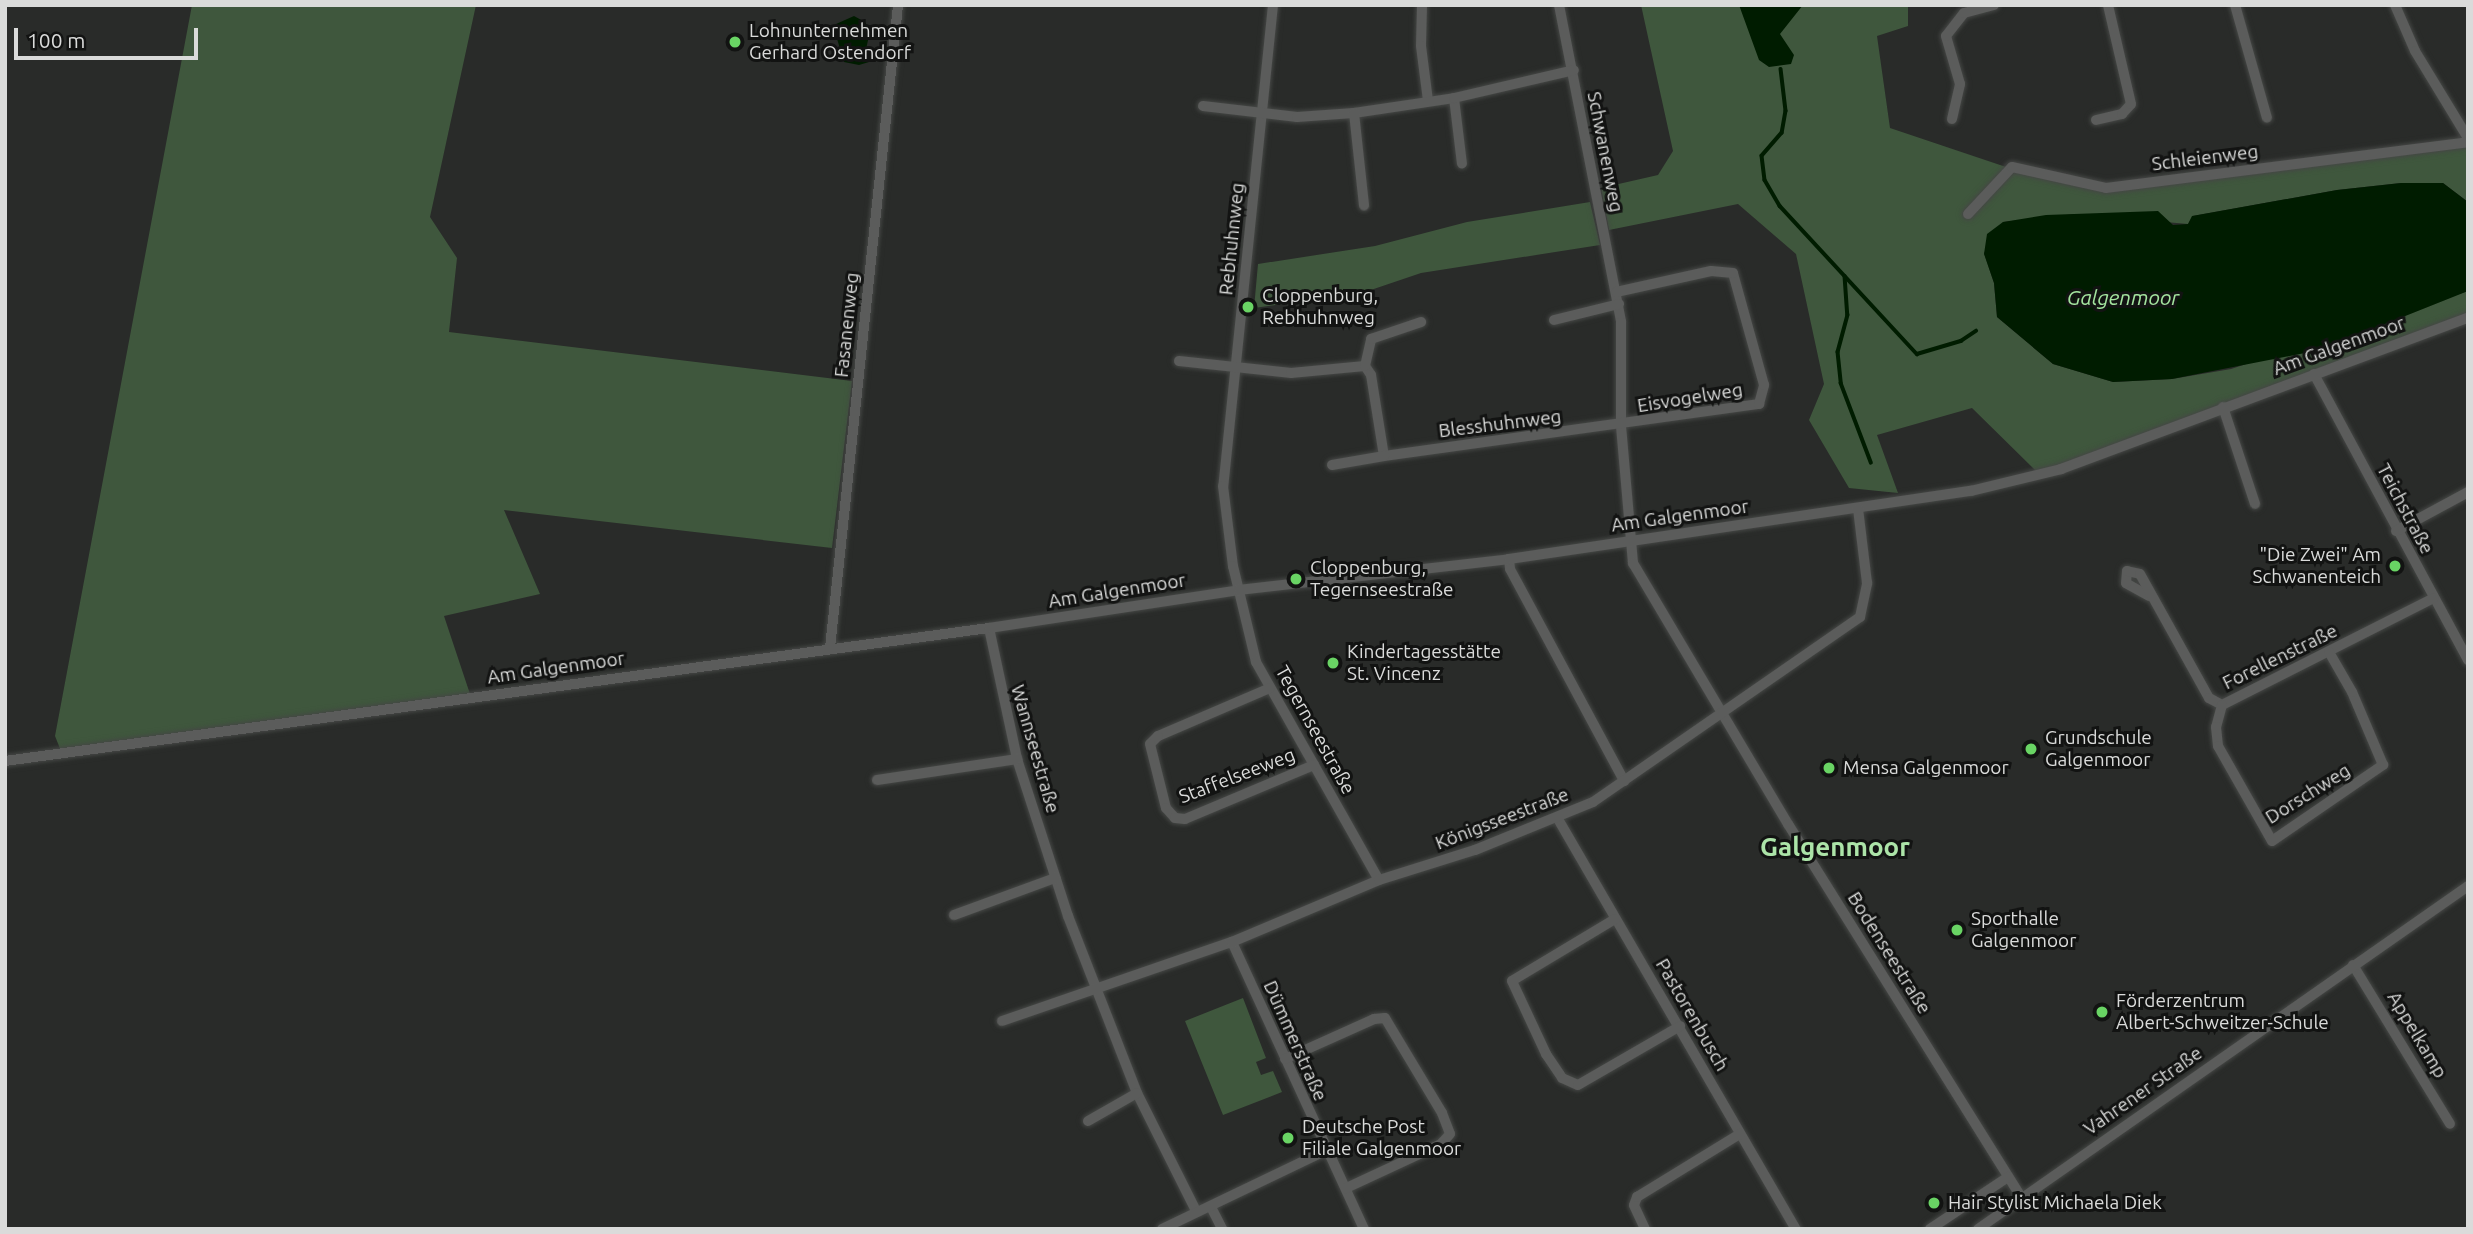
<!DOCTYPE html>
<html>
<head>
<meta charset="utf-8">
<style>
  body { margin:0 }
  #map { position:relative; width:2473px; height:1234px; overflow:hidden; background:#292b29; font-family:Ubuntu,sans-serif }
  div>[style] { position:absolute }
  .green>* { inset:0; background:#3f573d }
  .water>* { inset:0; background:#001c00 }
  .stream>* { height:3.5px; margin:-1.75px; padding:0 1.75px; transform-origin:1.75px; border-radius:1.75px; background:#001c00 }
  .roads { filter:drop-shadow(0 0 2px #454745) drop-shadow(0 0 2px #454745) }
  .minor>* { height:10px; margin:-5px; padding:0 5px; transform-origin:5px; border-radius:5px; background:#5b5c5b }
  .dots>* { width:19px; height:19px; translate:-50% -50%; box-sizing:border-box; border:4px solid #121312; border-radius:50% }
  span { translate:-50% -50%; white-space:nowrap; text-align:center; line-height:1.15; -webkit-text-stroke:6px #121312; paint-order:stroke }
  .poi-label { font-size:19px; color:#dadbda }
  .left { translate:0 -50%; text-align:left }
  .right { translate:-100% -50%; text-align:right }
  .street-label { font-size:19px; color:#dadbda }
  .water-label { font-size:21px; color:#a4e49f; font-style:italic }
  .district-label { font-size:26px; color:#ace4a8; font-weight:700 }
  .frame { position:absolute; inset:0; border:7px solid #dadbda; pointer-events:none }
  .scale { position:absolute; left:14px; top:28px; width:184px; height:32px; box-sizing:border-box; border:4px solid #dadbda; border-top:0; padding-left:9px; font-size:21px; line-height:24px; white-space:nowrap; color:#dadbda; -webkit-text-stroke:5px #121312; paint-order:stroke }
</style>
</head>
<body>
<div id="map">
  <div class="green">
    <i style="clip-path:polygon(192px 5px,476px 5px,430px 217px,457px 258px,449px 332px,852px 381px,832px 548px,504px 510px,540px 594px,444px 616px,470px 694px,61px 751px,55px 736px)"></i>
    <i style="clip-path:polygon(1641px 5px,1908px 5px,1908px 26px,1877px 36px,1890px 128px,2009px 168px,2105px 190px,2468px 145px,2468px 202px,2443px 183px,2401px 183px,2337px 190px,2193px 216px,2188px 224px,2075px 214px,2003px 222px,1984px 253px,1994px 283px,1997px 317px,2053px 364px,2113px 382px,2172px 379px,2231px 369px,2468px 291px,2468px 315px,2050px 469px,2035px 470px,1972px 408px,1877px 435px,1898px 493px,1849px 488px,1809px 420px,1824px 384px,1796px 254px,1738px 204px,1609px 230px,1601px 188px,1658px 175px,1673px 151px)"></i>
    <i style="clip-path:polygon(1590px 202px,1600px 245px,1421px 273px,1359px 294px,1254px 308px,1258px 264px,1375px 246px,1467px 222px)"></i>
    <i style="clip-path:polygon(1243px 998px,1266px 1058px,1256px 1062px,1261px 1075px,1273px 1071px,1282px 1092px,1223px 1115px,1185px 1021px)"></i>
  </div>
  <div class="water">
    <i style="clip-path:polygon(1739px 5px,1803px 5px,1780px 34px,1794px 55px,1791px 64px,1769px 67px,1759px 60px)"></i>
    <i style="clip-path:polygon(854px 16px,865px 22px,870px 31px,865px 54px,869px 62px,859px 65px,844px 62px,835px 32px,836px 24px)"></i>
    <i style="clip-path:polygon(2401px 183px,2443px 183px,2468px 202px,2468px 291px,2320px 350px,2172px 379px,2113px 382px,2053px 364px,1997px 317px,1994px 283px,1984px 254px,1987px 234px,2003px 222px,2046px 215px,2158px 211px,2173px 225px,2188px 224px,2192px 216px,2337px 190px)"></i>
  </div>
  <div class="stream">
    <i style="left:1781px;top:69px;width:42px;rotate:83.2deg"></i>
    <i style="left:1786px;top:111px;width:22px;rotate:100deg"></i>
    <i style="left:1782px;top:133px;width:30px;rotate:131deg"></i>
    <i style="left:1762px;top:156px;width:24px;rotate:83deg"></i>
    <i style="left:1765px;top:180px;width:30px;rotate:60deg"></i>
    <i style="left:1780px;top:206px;width:202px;rotate:47.2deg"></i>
    <i style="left:1917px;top:354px;width:46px;rotate:-16.5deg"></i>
    <i style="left:1961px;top:341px;width:18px;rotate:-34deg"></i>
    <i style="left:1845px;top:276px;width:39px;rotate:86deg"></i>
    <i style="left:1848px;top:315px;width:38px;rotate:105deg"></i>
    <i style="left:1838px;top:352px;width:31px;rotate:84deg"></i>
    <i style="left:1841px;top:383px;width:85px;rotate:69.2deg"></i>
  </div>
  <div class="roads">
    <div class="minor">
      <i style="left:1273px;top:5px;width:484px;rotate:95.9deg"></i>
      <i style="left:1223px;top:486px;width:81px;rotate:82.9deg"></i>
      <i style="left:1233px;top:566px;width:99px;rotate:76.5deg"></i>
      <i style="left:1256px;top:662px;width:250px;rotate:60.6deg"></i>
      <i style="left:1422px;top:5px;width:41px;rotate:91.4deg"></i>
      <i style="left:1421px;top:46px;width:55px;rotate:82.7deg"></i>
      <i style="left:1559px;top:5px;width:323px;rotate:78.9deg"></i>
      <i style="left:1621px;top:322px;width:104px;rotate:90deg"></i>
      <i style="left:1621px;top:426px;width:138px;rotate:85deg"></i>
      <i style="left:1633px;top:563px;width:304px;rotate:59.3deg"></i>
      <i style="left:1788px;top:824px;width:441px;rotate:58deg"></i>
      <i style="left:2235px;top:5px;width:117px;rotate:74.2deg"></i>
      <i style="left:2395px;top:5px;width:50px;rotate:66.5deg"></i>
      <i style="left:2415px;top:51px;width:102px;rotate:58.7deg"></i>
      <i style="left:1454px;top:98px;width:66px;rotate:83.1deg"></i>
      <i style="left:1203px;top:106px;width:95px;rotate:6.7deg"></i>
      <i style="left:1297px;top:117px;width:57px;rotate:-4deg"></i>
      <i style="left:1354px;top:113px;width:101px;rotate:-8.5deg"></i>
      <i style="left:1454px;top:98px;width:123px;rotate:-13.1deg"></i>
      <i style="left:1354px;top:113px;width:93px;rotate:83.8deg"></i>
      <i style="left:1952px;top:119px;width:36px;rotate:-77deg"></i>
      <i style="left:1960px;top:84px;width:50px;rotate:-106.3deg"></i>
      <i style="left:1946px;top:36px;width:29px;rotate:-52deg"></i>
      <i style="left:1964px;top:13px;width:31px;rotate:-15deg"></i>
      <i style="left:2096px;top:120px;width:27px;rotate:-13deg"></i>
      <i style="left:2122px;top:114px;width:13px;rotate:-48deg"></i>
      <i style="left:2131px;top:104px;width:102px;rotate:-103.1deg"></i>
      <i style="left:1968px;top:214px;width:64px;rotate:-46.9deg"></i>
      <i style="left:2012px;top:167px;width:96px;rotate:12.6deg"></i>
      <i style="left:2106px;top:188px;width:365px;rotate:-7.2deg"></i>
      <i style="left:1554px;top:320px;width:67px;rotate:-13.8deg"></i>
      <i style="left:1179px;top:361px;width:113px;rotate:6.1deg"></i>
      <i style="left:1291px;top:373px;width:74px;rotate:-5.4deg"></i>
      <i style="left:1365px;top:366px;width:11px;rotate:56deg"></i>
      <i style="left:1371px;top:375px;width:82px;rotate:80.9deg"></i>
      <i style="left:1384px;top:456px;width:379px;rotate:-7.9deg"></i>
      <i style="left:1759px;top:404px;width:20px;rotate:-75deg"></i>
      <i style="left:1764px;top:385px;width:116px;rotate:-105.5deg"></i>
      <i style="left:1733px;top:273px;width:22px;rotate:-175deg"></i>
      <i style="left:1711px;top:271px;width:97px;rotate:167.5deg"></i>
      <i style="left:1365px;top:366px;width:28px;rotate:-77deg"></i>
      <i style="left:1371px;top:339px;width:53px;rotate:-18.8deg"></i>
      <i style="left:2314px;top:374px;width:325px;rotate:61.7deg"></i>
      <i style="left:2223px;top:407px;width:102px;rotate:71.7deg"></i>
      <i style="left:1332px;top:465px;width:53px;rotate:-9.8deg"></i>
      <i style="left:2396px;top:531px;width:82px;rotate:-28.4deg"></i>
      <i style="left:1509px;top:559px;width:10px;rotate:84deg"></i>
      <i style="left:1510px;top:569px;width:241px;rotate:61.7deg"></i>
      <i style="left:2149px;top:596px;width:26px;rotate:-151deg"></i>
      <i style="left:2126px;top:583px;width:12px;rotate:-85deg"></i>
      <i style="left:2127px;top:571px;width:13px;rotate:13deg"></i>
      <i style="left:2140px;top:574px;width:142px;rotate:60.9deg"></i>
      <i style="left:2209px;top:698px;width:15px;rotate:28deg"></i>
      <i style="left:2222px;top:705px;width:237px;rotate:-26.8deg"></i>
      <i style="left:989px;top:628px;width:134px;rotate:77.9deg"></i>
      <i style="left:1017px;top:759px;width:165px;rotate:72deg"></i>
      <i style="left:1068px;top:916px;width:190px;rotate:68.7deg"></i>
      <i style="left:1137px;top:1093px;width:132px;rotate:63.4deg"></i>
      <i style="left:830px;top:648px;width:647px;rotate:-83.96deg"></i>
      <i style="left:1270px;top:688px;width:122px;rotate:156.8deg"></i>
      <i style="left:1158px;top:736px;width:11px;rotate:135deg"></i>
      <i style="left:1150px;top:744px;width:66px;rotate:76deg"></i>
      <i style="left:1166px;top:808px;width:13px;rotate:48deg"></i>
      <i style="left:1175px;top:818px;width:10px;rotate:6deg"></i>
      <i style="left:1185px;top:819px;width:140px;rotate:-22.7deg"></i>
      <i style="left:2222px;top:705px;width:23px;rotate:105deg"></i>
      <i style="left:2216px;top:727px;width:19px;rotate:84deg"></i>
      <i style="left:2218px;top:746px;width:109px;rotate:60.4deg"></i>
      <i style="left:2272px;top:841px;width:135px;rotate:-34.4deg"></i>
      <i style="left:2383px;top:765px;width:79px;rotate:-113deg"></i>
      <i style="left:2352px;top:692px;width:46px;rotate:-119.9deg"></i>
      <i style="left:5px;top:761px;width:993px;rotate:-7.7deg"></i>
      <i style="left:989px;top:628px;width:253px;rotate:-8.6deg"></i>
      <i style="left:1239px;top:590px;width:272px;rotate:-6.5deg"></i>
      <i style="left:1509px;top:559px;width:467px;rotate:-8.4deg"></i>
      <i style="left:1971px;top:491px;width:93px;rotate:-13.7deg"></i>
      <i style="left:2061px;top:469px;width:434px;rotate:-20.4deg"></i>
      <i style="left:877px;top:780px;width:142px;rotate:-8.5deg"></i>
      <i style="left:1558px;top:819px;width:474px;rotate:59.9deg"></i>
      <i style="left:954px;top:915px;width:108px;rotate:-20.1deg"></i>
      <i style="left:1615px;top:919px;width:120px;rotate:149deg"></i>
      <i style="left:1512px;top:981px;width:81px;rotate:65deg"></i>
      <i style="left:1546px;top:1054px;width:29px;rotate:56deg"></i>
      <i style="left:1562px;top:1078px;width:17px;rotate:24deg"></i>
      <i style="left:1578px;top:1085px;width:118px;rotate:-30deg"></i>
      <i style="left:1232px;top:942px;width:316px;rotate:65.3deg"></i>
      <i style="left:2353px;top:965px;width:186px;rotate:58.6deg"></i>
      <i style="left:1002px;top:1021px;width:243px;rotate:-19deg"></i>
      <i style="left:1232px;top:942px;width:160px;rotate:-22.9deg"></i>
      <i style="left:1379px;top:880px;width:101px;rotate:-17.4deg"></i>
      <i style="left:1475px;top:850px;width:127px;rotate:-22.1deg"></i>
      <i style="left:1593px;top:802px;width:325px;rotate:-34.7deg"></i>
      <i style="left:1860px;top:617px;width:35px;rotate:-78deg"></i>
      <i style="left:1867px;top:583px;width:75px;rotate:-96.9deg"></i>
      <i style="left:1285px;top:1059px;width:98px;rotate:-24.2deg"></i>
      <i style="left:1374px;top:1019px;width:11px;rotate:-5deg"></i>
      <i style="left:1385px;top:1018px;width:111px;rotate:59deg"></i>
      <i style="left:1442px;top:1113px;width:22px;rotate:69deg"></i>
      <i style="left:1450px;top:1134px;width:13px;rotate:132deg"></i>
      <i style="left:1441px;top:1144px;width:105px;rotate:155.1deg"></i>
      <i style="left:1088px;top:1121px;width:56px;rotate:-29.7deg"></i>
      <i style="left:1211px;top:1207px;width:25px;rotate:63deg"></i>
      <i style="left:1162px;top:1229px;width:181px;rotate:-25.6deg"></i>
      <i style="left:1645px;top:1229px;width:26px;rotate:-115deg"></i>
      <i style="left:1634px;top:1205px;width:9px;rotate:-69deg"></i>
      <i style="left:1637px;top:1197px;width:121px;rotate:-31.5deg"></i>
      <i style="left:1930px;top:1229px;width:94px;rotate:-33.7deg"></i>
      <i style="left:1978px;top:1229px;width:598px;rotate:-34.99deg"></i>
    </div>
  </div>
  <div class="dots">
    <i style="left:735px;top:42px;background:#69d464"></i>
    <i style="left:1248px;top:307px;background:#69d464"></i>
    <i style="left:2395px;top:566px;background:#69d464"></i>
    <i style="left:1296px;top:579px;background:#69d464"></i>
    <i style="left:1333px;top:663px;background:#69d464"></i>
    <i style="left:2031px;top:749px;background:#69d464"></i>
    <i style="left:1829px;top:768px;background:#69d464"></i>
    <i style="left:1957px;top:930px;background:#69d464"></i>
    <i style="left:2102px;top:1012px;background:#69d464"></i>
    <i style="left:1288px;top:1138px;background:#69d464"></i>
    <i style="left:1934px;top:1203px;background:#69d464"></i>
  </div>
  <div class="poi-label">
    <span class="left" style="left:749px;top:42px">Lohnunternehmen<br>Gerhard Ostendorf</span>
    <span class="left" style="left:1262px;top:307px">Cloppenburg,<br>Rebhuhnweg</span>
    <span class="right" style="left:2381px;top:566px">"Die Zwei" Am<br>Schwanenteich</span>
    <span class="left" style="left:1310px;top:579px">Cloppenburg,<br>Tegernseestraße</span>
    <span class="left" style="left:1347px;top:663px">Kindertagesstätte<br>St. Vincenz</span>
    <span class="left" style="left:2045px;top:749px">Grundschule<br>Galgenmoor</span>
    <span class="left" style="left:1843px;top:768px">Mensa Galgenmoor</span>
    <span class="left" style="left:1971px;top:930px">Sporthalle<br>Galgenmoor</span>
    <span class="left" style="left:2116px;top:1012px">Förderzentrum<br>Albert-Schweitzer-Schule</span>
    <span class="left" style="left:1302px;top:1138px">Deutsche Post<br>Filiale Galgenmoor</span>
    <span class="left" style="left:1948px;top:1203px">Hair Stylist Michaela Diek</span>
  </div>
  <div class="street-label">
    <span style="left:1605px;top:152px;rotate:79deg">Schwanenweg</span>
    <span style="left:2205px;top:158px;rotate:-7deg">Schleienweg</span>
    <span style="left:1232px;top:239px;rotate:-84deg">Rebhuhnweg</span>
    <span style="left:847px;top:325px;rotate:-84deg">Fasanenweg</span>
    <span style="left:2339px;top:346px;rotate:-20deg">Am Galgenmoor</span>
    <span style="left:1690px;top:398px;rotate:-9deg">Eisvogelweg</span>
    <span style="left:1500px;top:424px;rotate:-7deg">Blesshuhnweg</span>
    <span style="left:2405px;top:509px;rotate:62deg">Teichstraße</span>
    <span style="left:1680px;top:516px;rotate:-8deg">Am Galgenmoor</span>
    <span style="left:1117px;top:591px;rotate:-9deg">Am Galgenmoor</span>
    <span style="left:2280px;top:657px;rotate:-26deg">Forellenstraße</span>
    <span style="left:556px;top:668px;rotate:-8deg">Am Galgenmoor</span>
    <span style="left:1315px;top:730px;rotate:61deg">Tegernseestraße</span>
    <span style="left:1035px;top:749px;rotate:74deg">Wannseestraße</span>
    <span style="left:1237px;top:776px;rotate:-21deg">Staffelseeweg</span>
    <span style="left:2308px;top:794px;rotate:-32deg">Dorschweg</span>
    <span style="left:1502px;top:819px;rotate:-21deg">Königsseestraße</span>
    <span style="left:1889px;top:953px;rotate:58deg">Bodenseestraße</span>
    <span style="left:1692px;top:1015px;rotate:60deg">Pastorenbusch</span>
    <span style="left:2417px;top:1035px;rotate:59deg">Appelkamp</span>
    <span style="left:1295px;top:1041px;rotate:66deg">Dümmerstraße</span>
    <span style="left:2143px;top:1091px;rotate:-35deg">Vahrener Straße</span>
  </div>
  <div class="water-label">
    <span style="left:2123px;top:297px">Galgenmoor</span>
  </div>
  <div class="district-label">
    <span style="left:1835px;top:847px">Galgenmoor</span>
  </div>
  <div class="frame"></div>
  <div class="scale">100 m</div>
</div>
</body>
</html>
